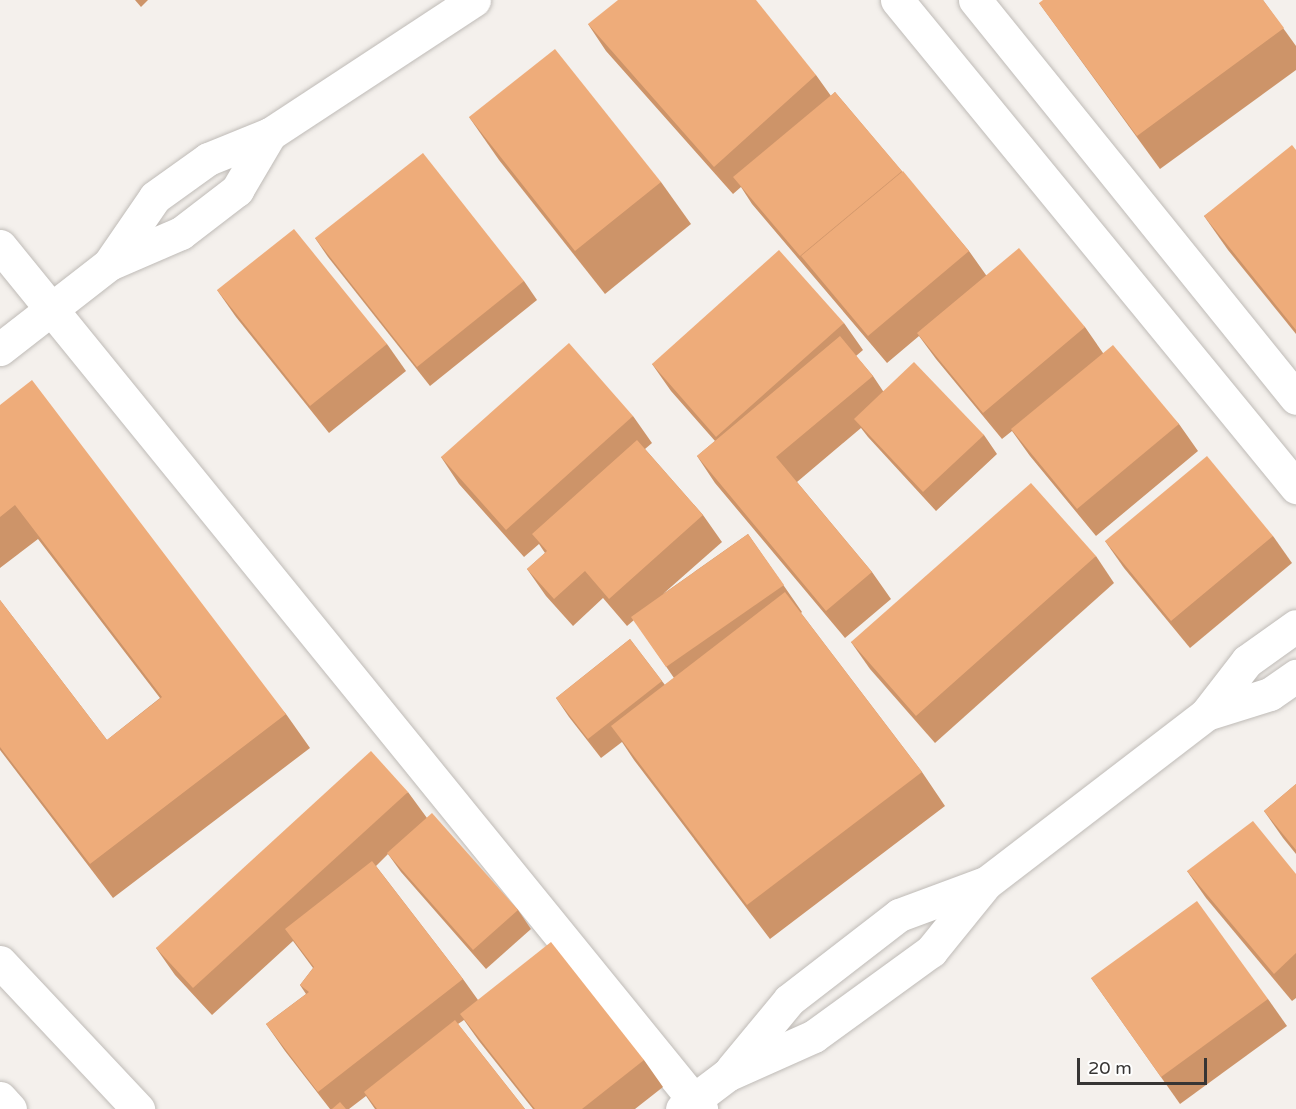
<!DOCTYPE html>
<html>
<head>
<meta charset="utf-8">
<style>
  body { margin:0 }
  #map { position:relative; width:1296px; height:1109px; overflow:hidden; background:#f4f0ec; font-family:"Varela Round",sans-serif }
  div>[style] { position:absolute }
  .roads { filter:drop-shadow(0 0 2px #bfbbb7) drop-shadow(0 0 2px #bfbbb7) }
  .minor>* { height:33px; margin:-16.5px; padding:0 16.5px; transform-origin:16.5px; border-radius:16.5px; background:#fff }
  .highway>* { height:33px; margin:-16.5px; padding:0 16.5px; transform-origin:16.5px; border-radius:16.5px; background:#fff }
  .wall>* { inset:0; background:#cd9469 }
  .building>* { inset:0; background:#eeac7a }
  span { translate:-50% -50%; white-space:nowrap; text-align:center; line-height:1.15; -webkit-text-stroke:4.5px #fff; paint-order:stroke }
  .scale { position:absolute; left:1077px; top:1058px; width:130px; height:27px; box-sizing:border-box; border:3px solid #373534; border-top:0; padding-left:8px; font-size:18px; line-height:21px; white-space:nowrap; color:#373534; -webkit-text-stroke:4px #fff; paint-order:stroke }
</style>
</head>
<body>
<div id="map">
  <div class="roads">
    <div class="minor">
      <i style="left:897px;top:0;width:630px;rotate:50.67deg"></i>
      <i style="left:975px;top:0;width:511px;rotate:51.11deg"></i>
      <i style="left:0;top:246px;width:1112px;rotate:50.91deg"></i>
      <i style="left:109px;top:264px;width:81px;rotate:-55.5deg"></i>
      <i style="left:155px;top:197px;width:65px;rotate:-35.6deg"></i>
      <i style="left:208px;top:159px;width:67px;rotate:-22deg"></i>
      <i style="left:270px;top:134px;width:244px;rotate:-33.3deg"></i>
      <i style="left:0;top:349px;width:138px;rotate:-37.9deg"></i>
      <i style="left:109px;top:264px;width:78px;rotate:-23.3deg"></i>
      <i style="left:181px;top:233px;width:71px;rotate:-37.5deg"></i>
      <i style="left:237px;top:190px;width:65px;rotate:-59.5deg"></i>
      <i style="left:1206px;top:714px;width:67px;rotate:-17.4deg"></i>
      <i style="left:1270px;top:694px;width:32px;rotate:-35deg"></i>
      <i style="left:0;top:962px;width:202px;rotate:46.8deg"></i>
      <i style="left:732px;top:1069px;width:89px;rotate:-50.4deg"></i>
      <i style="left:789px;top:1000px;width:139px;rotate:-37.7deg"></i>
      <i style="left:899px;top:915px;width:92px;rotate:-20.4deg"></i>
      <i style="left:682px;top:1109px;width:56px;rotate:-37.1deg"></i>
      <i style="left:727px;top:1075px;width:95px;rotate:-24.1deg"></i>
      <i style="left:814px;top:1036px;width:145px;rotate:-36deg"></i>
      <i style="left:931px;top:951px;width:87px;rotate:-51deg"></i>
      <i style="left:986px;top:883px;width:277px;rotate:-37.5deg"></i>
      <i style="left:1206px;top:714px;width:67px;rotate:-52.3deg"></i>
      <i style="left:1247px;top:661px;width:60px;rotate:-35.5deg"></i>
    </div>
    <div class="highway">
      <i style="left:0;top:1098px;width:15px;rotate:48deg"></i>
    </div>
  </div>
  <div class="wall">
    <i style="clip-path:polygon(135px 0,148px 0,141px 7px)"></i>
    <i style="clip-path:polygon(1263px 0,1296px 46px,1296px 70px,1160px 169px,1039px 3px)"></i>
    <i style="clip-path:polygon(588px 24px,816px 75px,831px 96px,835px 92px,969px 251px,986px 275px,1085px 327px,1103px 353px,1179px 424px,1198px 451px,1096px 536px,1030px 456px,1012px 431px,1002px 439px,936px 359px,919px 336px,887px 363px,752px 204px,741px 187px,733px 194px,606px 51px)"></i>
    <i style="clip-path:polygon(469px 117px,661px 182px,691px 224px,605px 294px,499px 160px)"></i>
    <i style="clip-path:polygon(1296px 150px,1296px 334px,1228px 250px,1204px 216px)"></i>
    <i style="clip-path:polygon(315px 238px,524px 281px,537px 300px,430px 386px,328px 257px)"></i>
    <i style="clip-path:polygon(217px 290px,387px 344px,406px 371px,329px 433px,236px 317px)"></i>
    <i style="clip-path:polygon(844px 323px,863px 350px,856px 356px,873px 376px,883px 391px,984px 435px,997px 454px,936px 511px,868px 437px,861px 428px,797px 482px,872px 572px,891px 599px,845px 638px,715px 483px,697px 456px,715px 441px,671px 391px,652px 364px)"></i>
    <i style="clip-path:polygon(0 405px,286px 714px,310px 748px,113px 898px,0 750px,0 600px,107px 740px,160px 698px,38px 539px,0 568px)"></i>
    <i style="clip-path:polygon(633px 416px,652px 443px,645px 449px,703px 515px,722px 542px,663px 594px,748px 534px,802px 612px,801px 613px,922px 772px,945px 806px,770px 939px,634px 760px,622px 742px,601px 758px,569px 717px,556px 698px,630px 639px,665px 685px,674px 678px,634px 620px,627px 626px,603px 598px,573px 626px,546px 596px,527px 569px,545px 553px,539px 544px,524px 557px,459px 484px,441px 457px)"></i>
    <i style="clip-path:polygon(1273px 536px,1292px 563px,1190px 648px,1124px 568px,1105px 541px)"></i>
    <i style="clip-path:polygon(1096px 556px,1114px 583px,935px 743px,870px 669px,851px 642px)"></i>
    <i style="clip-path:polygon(1296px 784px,1296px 854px,1283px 838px,1264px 811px)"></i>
    <i style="clip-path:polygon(408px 792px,427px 818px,518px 910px,531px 929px,486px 969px,401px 872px,388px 854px,376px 866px,463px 979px,478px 1000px,644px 1060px,663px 1087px,635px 1109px,533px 1109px,479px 1041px,464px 1020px,458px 1024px,525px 1109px,375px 1109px,366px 1096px,349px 1109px,330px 1109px,285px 1051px,266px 1024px,306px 994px,300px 985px,313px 968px,293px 941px,212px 1015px,175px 975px,156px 948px)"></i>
    <i style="clip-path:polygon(1187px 871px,1296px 874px,1296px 998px,1292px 1001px,1206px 898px)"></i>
    <i style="clip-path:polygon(1091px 978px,1268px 999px,1287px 1026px,1180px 1104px)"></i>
  </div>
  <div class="building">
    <i style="clip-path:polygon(618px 0,756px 0,816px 75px,714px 167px,588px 24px)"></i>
    <i style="clip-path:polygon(1043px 0,1263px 0,1284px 28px,1137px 136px,1039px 3px)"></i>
    <i style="clip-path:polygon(555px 49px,661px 182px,575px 251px,469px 117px)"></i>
    <i style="clip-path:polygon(835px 92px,902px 171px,800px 256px,733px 177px)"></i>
    <i style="clip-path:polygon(1292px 145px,1296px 150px,1296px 330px,1204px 216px)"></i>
    <i style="clip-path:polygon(423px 153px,524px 281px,417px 367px,315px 238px)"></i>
    <i style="clip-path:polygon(903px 171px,969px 251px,868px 336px,801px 256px)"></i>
    <i style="clip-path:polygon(294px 229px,387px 344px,310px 406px,217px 290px)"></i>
    <i style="clip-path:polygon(1019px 248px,1085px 327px,983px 413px,917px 333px)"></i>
    <i style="clip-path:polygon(779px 250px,844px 323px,716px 437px,652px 364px)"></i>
    <i style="clip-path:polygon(840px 336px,873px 376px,776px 457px,872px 572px,826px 611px,697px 456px)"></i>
    <i style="clip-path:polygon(569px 343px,633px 416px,506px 530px,441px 457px)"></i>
    <i style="clip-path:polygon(1113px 345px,1179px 424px,1077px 509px,1011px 429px)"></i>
    <i style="clip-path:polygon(914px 362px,984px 435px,923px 492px,854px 419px)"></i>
    <i style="clip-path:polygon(32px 380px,286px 714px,90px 864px,0 747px,0 600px,107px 740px,162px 697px,15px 505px,0 517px,0 405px)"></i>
    <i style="clip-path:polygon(637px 440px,703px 515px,609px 599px,585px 571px,554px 599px,527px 569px,547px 551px,532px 534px)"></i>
    <i style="clip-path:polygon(1207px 456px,1273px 536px,1171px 621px,1105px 541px)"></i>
    <i style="clip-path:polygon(1031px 483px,1096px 556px,916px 716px,851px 642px)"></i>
    <i style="clip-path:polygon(748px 534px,784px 585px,666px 667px,631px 617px)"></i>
    <i style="clip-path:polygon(785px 592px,922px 772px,747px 905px,611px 726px)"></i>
    <i style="clip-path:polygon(630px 639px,662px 681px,588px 739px,556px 698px)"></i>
    <i style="clip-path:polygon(371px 751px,408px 792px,193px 988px,156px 948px)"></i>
    <i style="clip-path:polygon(1296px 784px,1296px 850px,1264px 811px)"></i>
    <i style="clip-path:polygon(432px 813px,518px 910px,473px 950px,387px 853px)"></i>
    <i style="clip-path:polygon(1253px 821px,1296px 874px,1296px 953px,1274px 974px,1187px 871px)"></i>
    <i style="clip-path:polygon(372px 861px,463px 979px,318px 1092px,266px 1024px,309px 992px,300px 985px,314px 967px,285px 929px)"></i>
    <i style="clip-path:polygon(1197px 901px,1268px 999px,1161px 1077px,1091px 978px)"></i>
    <i style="clip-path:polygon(551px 942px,644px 1060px,582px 1109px,535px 1109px,460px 1014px)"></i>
    <i style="clip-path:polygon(455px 1020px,525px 1109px,377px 1109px,364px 1092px)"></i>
    <i style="clip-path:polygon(340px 1102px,346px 1109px,332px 1109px)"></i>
  </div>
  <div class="scale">20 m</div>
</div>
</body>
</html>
